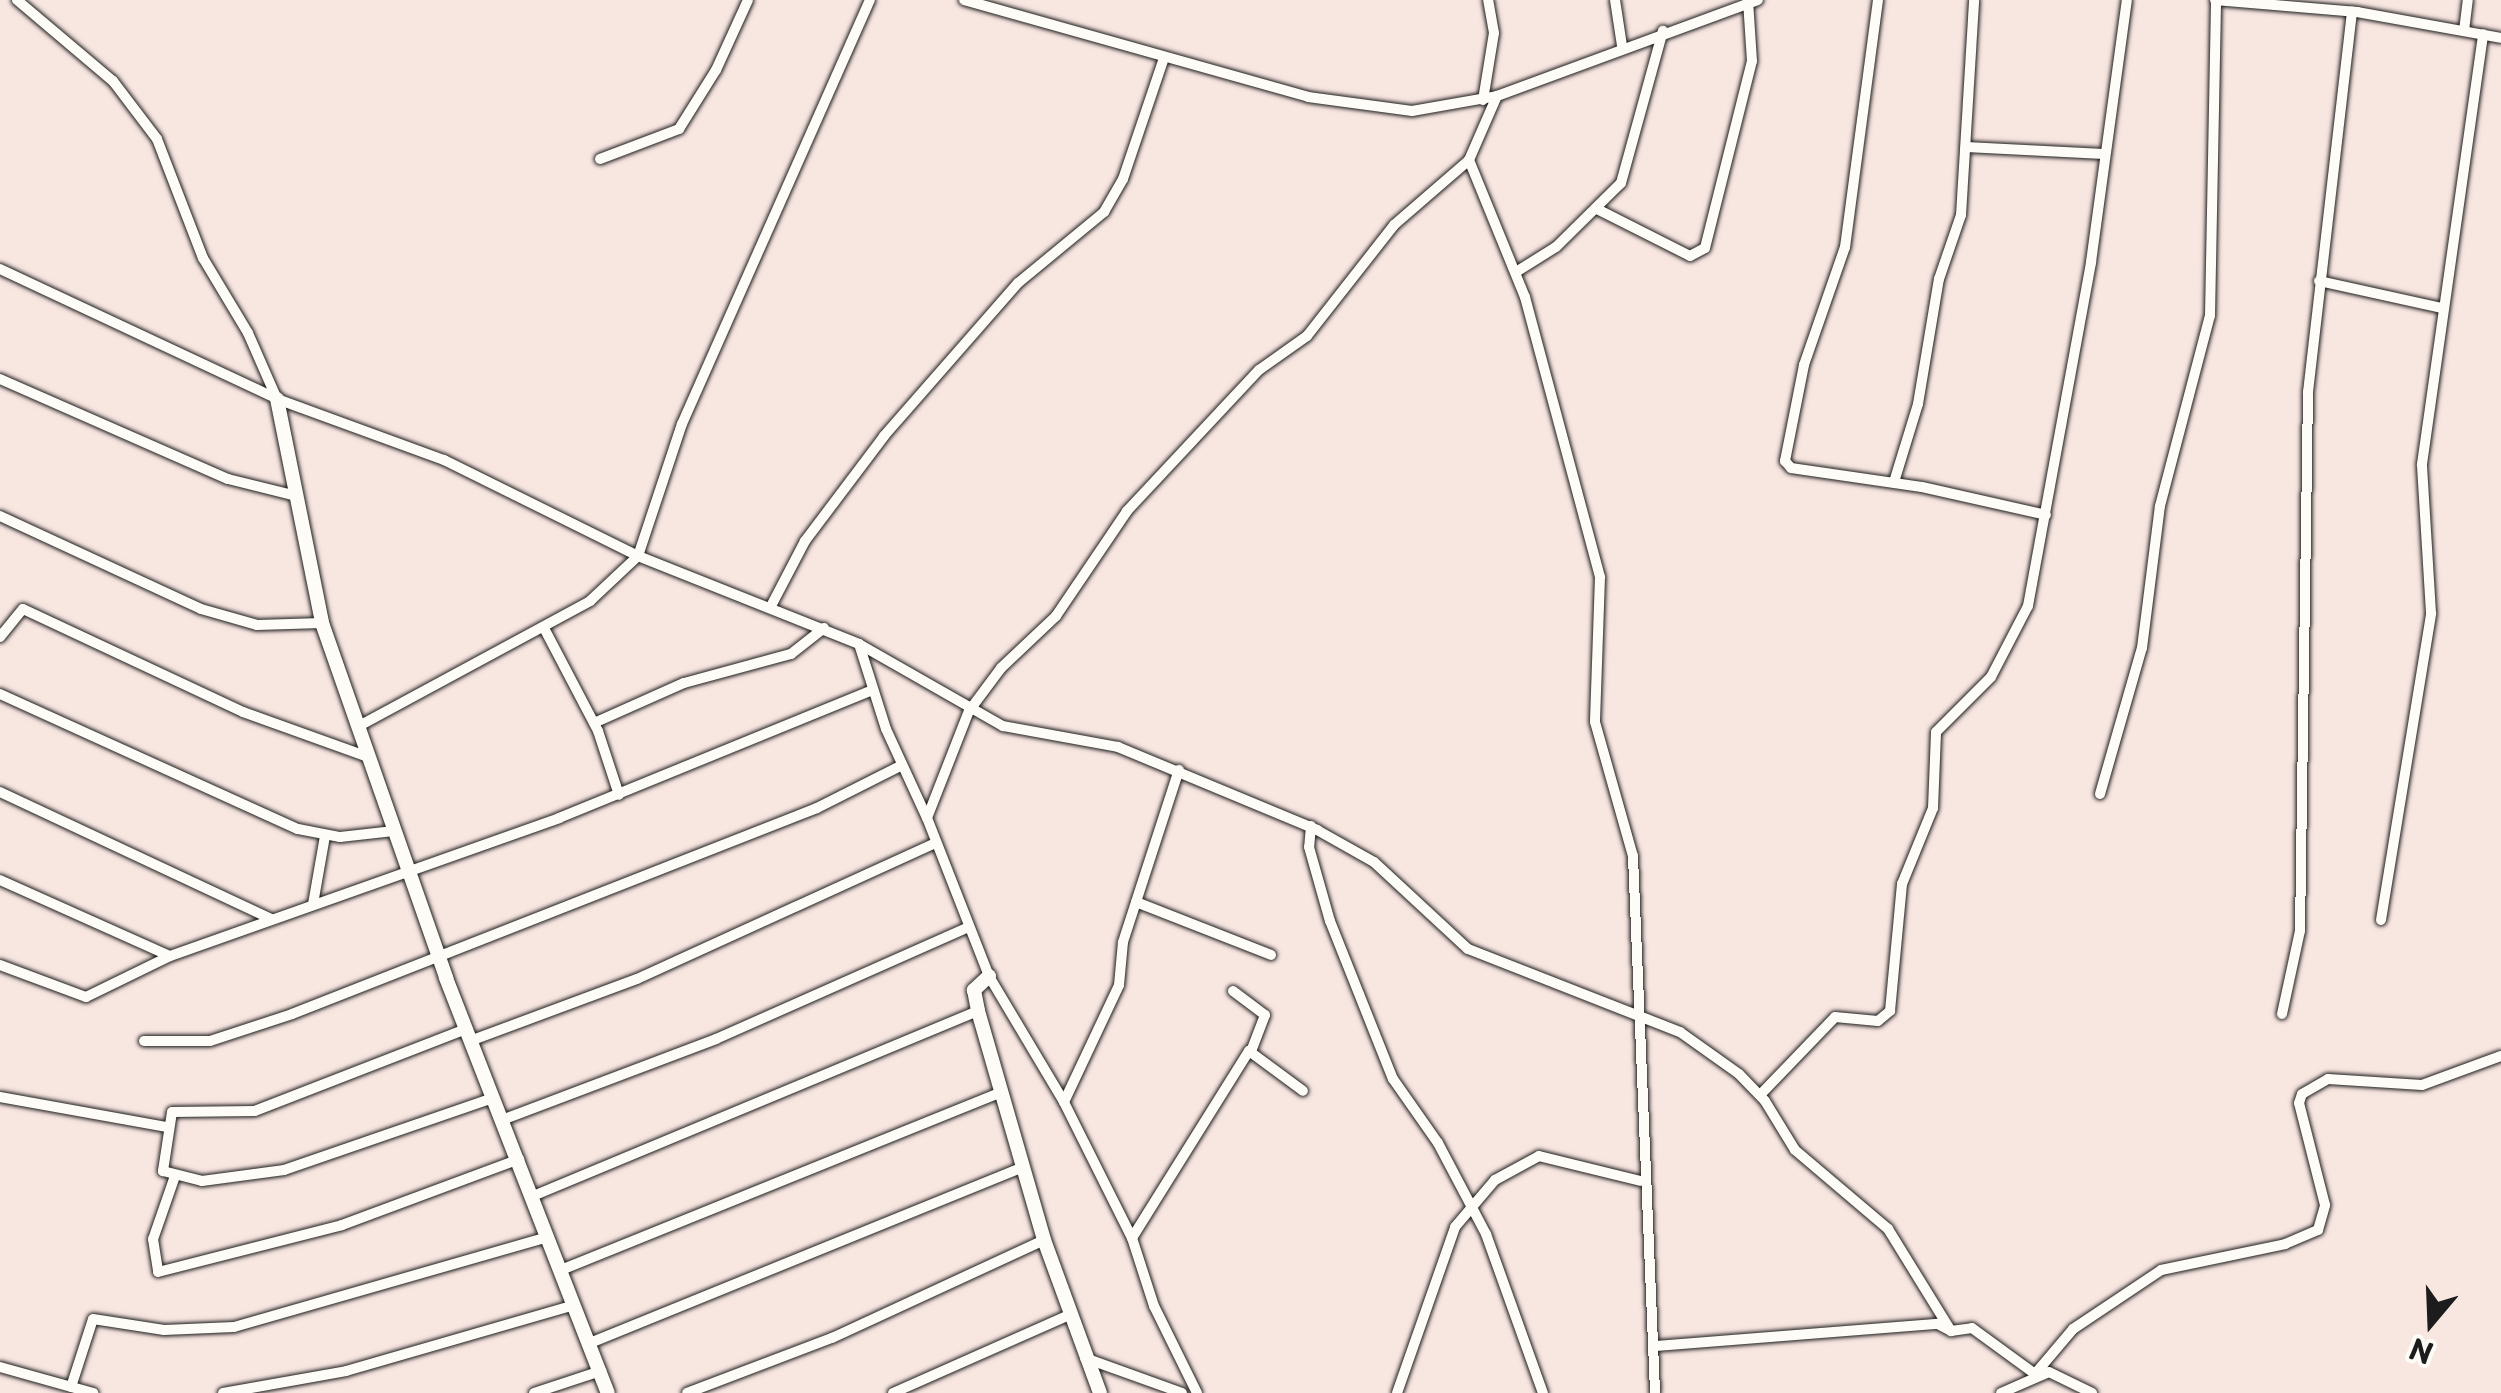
<!DOCTYPE html>
<html>
<head>
<meta charset="utf-8">
<style>
  body { margin:0 }
  #map { position:relative; width:2501px; height:1393px; overflow:hidden; background:#f8e6e1; font-family:"Playpen Sans",sans-serif }
  div>[style] { position:absolute }
  .roads { filter:drop-shadow(0 0 2px #1c1c1c) drop-shadow(0 0 2px #1c1c1c) }
  .street>* { height:10px; margin:-5px; padding:0 5px; transform-origin:5px; border-radius:5px; background:#fdfcf7 }
  .secondary>* { height:14px; margin:-7px; padding:0 7px; transform-origin:7px; border-radius:7px; background:#fdfcf7 }
  span { translate:-50% -50%; white-space:nowrap; text-align:center; line-height:1.15; -webkit-text-stroke:8px #fdfcf7; paint-order:stroke }
  .north { position:absolute; left:2381px; top:1273px; width:100px; height:100px; -webkit-text-stroke:8px #fdfcf7; paint-order:stroke; rotate:199deg; font-size:28px; font-weight:700; line-height:40px; text-align:center; color:#1c1c1c }
  .north::after { content:''; display:block; margin:auto; width:35px; height:45px; background:#1c1c1c; clip-path:polygon(50% 0,100% 100%,50% 72%,0 100%) }
</style>
</head>
<body>
<div id="map">
  <div class="roads">
    <div class="street">
      <i style="left:17px;top:0;width:126px;rotate:40.2deg"></i>
      <i style="left:113px;top:81px;width:73px;rotate:52.8deg"></i>
      <i style="left:157px;top:139px;width:128px;rotate:68.9deg"></i>
      <i style="left:203px;top:258px;width:87px;rotate:59deg"></i>
      <i style="left:248px;top:333px;width:72px;rotate:66.3deg"></i>
      <i style="left:964px;top:0;width:357px;rotate:15.7deg"></i>
      <i style="left:1308px;top:97px;width:105px;rotate:7.7deg"></i>
      <i style="left:1412px;top:111px;width:86px;rotate:-10deg"></i>
      <i style="left:1497px;top:96px;width:278px;rotate:-20.2deg"></i>
      <i style="left:1615px;top:0;width:47px;rotate:81.3deg"></i>
      <i style="left:1878px;top:0;width:249px;rotate:97.6deg"></i>
      <i style="left:1845px;top:247px;width:125px;rotate:109.2deg"></i>
      <i style="left:1804px;top:365px;width:98px;rotate:101.2deg"></i>
      <i style="left:1785px;top:461px;width:9px;rotate:49deg"></i>
      <i style="left:1791px;top:468px;width:132px;rotate:8.3deg"></i>
      <i style="left:1922px;top:487px;width:127px;rotate:12.7deg"></i>
      <i style="left:2215px;top:0;width:143px;rotate:4.8deg"></i>
      <i style="left:2357px;top:12px;width:146px;rotate:10.2deg"></i>
      <i style="left:2464px;top:31px;width:31px;rotate:-83deg"></i>
      <i style="left:1483px;top:100px;width:68px;rotate:-80.7deg"></i>
      <i style="left:1494px;top:33px;width:34px;rotate:-100deg"></i>
      <i style="left:1966px;top:147px;width:138px;rotate:2.9deg"></i>
      <i style="left:600px;top:159px;width:85px;rotate:-20.8deg"></i>
      <i style="left:679px;top:129px;width:70px;rotate:-57.9deg"></i>
      <i style="left:716px;top:70px;width:77px;rotate:-65.4deg"></i>
      <i style="left:1469px;top:160px;width:148px;rotate:67.8deg"></i>
      <i style="left:1525px;top:297px;width:290px;rotate:75deg"></i>
      <i style="left:1600px;top:577px;width:145px;rotate:92deg"></i>
      <i style="left:1595px;top:722px;width:139px;rotate:74.2deg"></i>
      <i style="left:1633px;top:856px;width:537px;rotate:87.65deg"></i>
      <i style="left:1597px;top:209px;width:104px;rotate:26.8deg"></i>
      <i style="left:1690px;top:256px;width:17px;rotate:-28deg"></i>
      <i style="left:1705px;top:248px;width:193px;rotate:-75.9deg"></i>
      <i style="left:1752px;top:61px;width:61px;rotate:-93.8deg"></i>
      <i style="left:0;top:269px;width:306px;rotate:25.1deg"></i>
      <i style="left:277px;top:399px;width:178px;rotate:20.1deg"></i>
      <i style="left:444px;top:460px;width:216px;rotate:26.3deg"></i>
      <i style="left:638px;top:556px;width:238px;rotate:21.7deg"></i>
      <i style="left:859px;top:644px;width:166px;rotate:29.7deg"></i>
      <i style="left:1003px;top:726px;width:117px;rotate:10.3deg"></i>
      <i style="left:1118px;top:747px;width:216px;rotate:22.6deg"></i>
      <i style="left:1317px;top:830px;width:65px;rotate:29.3deg"></i>
      <i style="left:1374px;top:862px;width:128px;rotate:42.8deg"></i>
      <i style="left:1468px;top:949px;width:228px;rotate:21.4deg"></i>
      <i style="left:1680px;top:1032px;width:72px;rotate:35.4deg"></i>
      <i style="left:1739px;top:1074px;width:37px;rotate:46deg"></i>
      <i style="left:1765px;top:1101px;width:57px;rotate:58.5deg"></i>
      <i style="left:1795px;top:1150px;width:122px;rotate:40.3deg"></i>
      <i style="left:1888px;top:1229px;width:120px;rotate:58.3deg"></i>
      <i style="left:1516px;top:272px;width:47px;rotate:-32deg"></i>
      <i style="left:1556px;top:247px;width:91px;rotate:-44.6deg"></i>
      <i style="left:1621px;top:183px;width:158px;rotate:-74.6deg"></i>
      <i style="left:2319px;top:281px;width:126px;rotate:12.4deg"></i>
      <i style="left:0;top:379px;width:249px;rotate:23.7deg"></i>
      <i style="left:228px;top:479px;width:66px;rotate:14deg"></i>
      <i style="left:1894px;top:482px;width:82px;rotate:-72.9deg"></i>
      <i style="left:1918px;top:404px;width:127px;rotate:-80.5deg"></i>
      <i style="left:1939px;top:279px;width:68px;rotate:-71deg"></i>
      <i style="left:1961px;top:215px;width:215px;rotate:-86.5deg"></i>
      <i style="left:0;top:516px;width:221px;rotate:24.8deg"></i>
      <i style="left:201px;top:609px;width:58px;rotate:15.9deg"></i>
      <i style="left:257px;top:625px;width:65px;rotate:-1.8deg"></i>
      <i style="left:770px;top:608px;width:76px;rotate:-62.4deg"></i>
      <i style="left:805px;top:541px;width:131px;rotate:-53deg"></i>
      <i style="left:884px;top:436px;width:203px;rotate:-48.8deg"></i>
      <i style="left:1018px;top:283px;width:112px;rotate:-39.5deg"></i>
      <i style="left:1104px;top:212px;width:38px;rotate:-60deg"></i>
      <i style="left:1123px;top:179px;width:128px;rotate:-71.3deg"></i>
      <i style="left:544px;top:628px;width:116px;rotate:62.3deg"></i>
      <i style="left:598px;top:731px;width:67px;rotate:71.8deg"></i>
      <i style="left:0;top:637px;width:36px;rotate:-51deg"></i>
      <i style="left:23px;top:609px;width:243px;rotate:25.1deg"></i>
      <i style="left:243px;top:712px;width:133px;rotate:19.8deg"></i>
      <i style="left:859px;top:644px;width:89px;rotate:72.4deg"></i>
      <i style="left:886px;top:729px;width:98px;rotate:65.3deg"></i>
      <i style="left:0;top:694px;width:327px;rotate:24.4deg"></i>
      <i style="left:298px;top:829px;width:43px;rotate:10.8deg"></i>
      <i style="left:340px;top:837px;width:54px;rotate:-6.3deg"></i>
      <i style="left:594px;top:723px;width:98px;rotate:-24deg"></i>
      <i style="left:684px;top:683px;width:111px;rotate:-15.2deg"></i>
      <i style="left:791px;top:654px;width:42px;rotate:-38.2deg"></i>
      <i style="left:359px;top:726px;width:263px;rotate:-28.4deg"></i>
      <i style="left:590px;top:601px;width:66px;rotate:-43.2deg"></i>
      <i style="left:638px;top:556px;width:139px;rotate:-71.6deg"></i>
      <i style="left:682px;top:424px;width:464px;rotate:-66.1deg"></i>
      <i style="left:0;top:792px;width:299px;rotate:25.1deg"></i>
      <i style="left:2100px;top:794px;width:152px;rotate:-74deg"></i>
      <i style="left:2142px;top:648px;width:143px;rotate:-82.8deg"></i>
      <i style="left:2160px;top:506px;width:196px;rotate:-75.3deg"></i>
      <i style="left:2210px;top:316px;width:316px;rotate:-88.9deg"></i>
      <i style="left:1311px;top:826px;width:21px;rotate:95deg"></i>
      <i style="left:1309px;top:847px;width:77px;rotate:74.2deg"></i>
      <i style="left:1330px;top:921px;width:170px;rotate:68.3deg"></i>
      <i style="left:1393px;top:1079px;width:78px;rotate:54.9deg"></i>
      <i style="left:1438px;top:1143px;width:103px;rotate:62.2deg"></i>
      <i style="left:1486px;top:1234px;width:169px;rotate:70.3deg"></i>
      <i style="left:0;top:880px;width:186px;rotate:24.1deg"></i>
      <i style="left:1136px;top:902px;width:145px;rotate:21.4deg"></i>
      <i style="left:313px;top:904px;width:69px;rotate:-80deg"></i>
      <i style="left:2381px;top:920px;width:311px;rotate:-80.7deg"></i>
      <i style="left:2431px;top:613px;width:149px;rotate:-93.5deg"></i>
      <i style="left:2422px;top:464px;width:434px;rotate:-81.9deg"></i>
      <i style="left:0;top:965px;width:92px;rotate:20.4deg"></i>
      <i style="left:86px;top:997px;width:93px;rotate:-26deg"></i>
      <i style="left:170px;top:956px;width:413px;rotate:-19.5deg"></i>
      <i style="left:559px;top:818px;width:338px;rotate:-22.2deg"></i>
      <i style="left:1233px;top:991px;width:40px;rotate:37deg"></i>
      <i style="left:1265px;top:1015px;width:36px;rotate:111deg"></i>
      <i style="left:2282px;top:1014px;width:85px;rotate:-77.8deg"></i>
      <i style="left:2300px;top:931px;width:539px;rotate:-89.15deg"></i>
      <i style="left:2308px;top:392px;width:383px;rotate:-83.4deg"></i>
      <i style="left:466px;top:1029px;width:226px;rotate:158.8deg"></i>
      <i style="left:255px;top:1111px;width:83px;rotate:179.3deg"></i>
      <i style="left:172px;top:1112px;width:60px;rotate:98.7deg"></i>
      <i style="left:163px;top:1171px;width:40px;rotate:14.4deg"></i>
      <i style="left:202px;top:1181px;width:83px;rotate:-7.6deg"></i>
      <i style="left:284px;top:1170px;width:221px;rotate:-19deg"></i>
      <i style="left:144px;top:1041px;width:66px"></i>
      <i style="left:210px;top:1041px;width:86px;rotate:-18.2deg"></i>
      <i style="left:292px;top:1014px;width:564px;rotate:-21.42deg"></i>
      <i style="left:817px;top:808px;width:95px;rotate:-26.8deg"></i>
      <i style="left:470px;top:1041px;width:178px;rotate:-20.4deg"></i>
      <i style="left:637px;top:979px;width:328px;rotate:-24.5deg"></i>
      <i style="left:1760px;top:1095px;width:108px;rotate:-46.1deg"></i>
      <i style="left:1835px;top:1017px;width:43px;rotate:5.3deg"></i>
      <i style="left:1878px;top:1021px;width:16px;rotate:-40deg"></i>
      <i style="left:1890px;top:1011px;width:128px;rotate:-84.6deg"></i>
      <i style="left:1902px;top:884px;width:82px;rotate:-67.8deg"></i>
      <i style="left:1933px;top:808px;width:76px;rotate:-87.7deg"></i>
      <i style="left:1936px;top:732px;width:78px;rotate:-45deg"></i>
      <i style="left:1991px;top:677px;width:80px;rotate:-62.5deg"></i>
      <i style="left:2028px;top:606px;width:350px;rotate:-79.6deg"></i>
      <i style="left:2091px;top:262px;width:264px;rotate:-82.2deg"></i>
      <i style="left:0;top:1097px;width:170px;rotate:10.2deg"></i>
      <i style="left:1064px;top:1102px;width:129px;rotate:-64.8deg"></i>
      <i style="left:1119px;top:985px;width:43px;rotate:-84.7deg"></i>
      <i style="left:1123px;top:942px;width:181px;rotate:-72deg"></i>
      <i style="left:502px;top:1120px;width:229px;rotate:-20.7deg"></i>
      <i style="left:716px;top:1039px;width:274px;rotate:-23.9deg"></i>
      <i style="left:175px;top:1176px;width:67px;rotate:109.2deg"></i>
      <i style="left:153px;top:1239px;width:33px;rotate:81deg"></i>
      <i style="left:158px;top:1272px;width:190px;rotate:-14.3deg"></i>
      <i style="left:342px;top:1225px;width:189px;rotate:-20.4deg"></i>
      <i style="left:533px;top:1196px;width:482px;rotate:-22.6deg"></i>
      <i style="left:1132px;top:1238px;width:221px;rotate:-58deg"></i>
      <i style="left:1249px;top:1051px;width:67px;rotate:36.5deg"></i>
      <i style="left:561px;top:1270px;width:473px;rotate:-22deg"></i>
      <i style="left:590px;top:1343px;width:468px;rotate:-22.1deg"></i>
      <i style="left:1656px;top:1346px;width:283px;rotate:-4.5deg"></i>
      <i style="left:1938px;top:1324px;width:15px;rotate:28deg"></i>
      <i style="left:1951px;top:1331px;width:21px;rotate:-8deg"></i>
      <i style="left:1972px;top:1328px;width:78px;rotate:36.1deg"></i>
      <i style="left:1085px;top:1358px;width:103px;rotate:19.8deg"></i>
      <i style="left:0;top:1367px;width:97px;rotate:15.6deg"></i>
      <i style="left:2035px;top:1374px;width:59px;rotate:-49.8deg"></i>
      <i style="left:2073px;top:1329px;width:106px;rotate:-33.8deg"></i>
      <i style="left:2161px;top:1270px;width:127px;rotate:-11.8deg"></i>
      <i style="left:2285px;top:1244px;width:36px;rotate:-23deg"></i>
      <i style="left:2318px;top:1230px;width:26px;rotate:-74deg"></i>
      <i style="left:2325px;top:1205px;width:105px;rotate:-104.3deg"></i>
      <i style="left:2299px;top:1103px;width:9px;rotate:-72deg"></i>
      <i style="left:2302px;top:1094px;width:30px;rotate:-30deg"></i>
      <i style="left:2328px;top:1079px;width:94px;rotate:3.7deg"></i>
      <i style="left:2422px;top:1085px;width:84px;rotate:-20.2deg"></i>
      <i style="left:71px;top:1387px;width:71px;rotate:-72.1deg"></i>
      <i style="left:93px;top:1319px;width:72px;rotate:8.8deg"></i>
      <i style="left:164px;top:1330px;width:70px;rotate:-2.5deg"></i>
      <i style="left:234px;top:1327px;width:327px;rotate:-16deg"></i>
      <i style="left:223px;top:1393px;width:125px;rotate:-10.1deg"></i>
      <i style="left:346px;top:1371px;width:237px;rotate:-16.1deg"></i>
      <i style="left:534px;top:1393px;width:71px;rotate:-18.2deg"></i>
      <i style="left:687px;top:1393px;width:155px;rotate:-20.8deg"></i>
      <i style="left:832px;top:1338px;width:234px;rotate:-24.8deg"></i>
      <i style="left:893px;top:1393px;width:193px;rotate:-23.9deg"></i>
      <i style="left:1197px;top:1393px;width:97px;rotate:-116.3deg"></i>
      <i style="left:1154px;top:1306px;width:71px;rotate:-107.9deg"></i>
      <i style="left:1132px;top:1238px;width:152px;rotate:-116.6deg"></i>
      <i style="left:1064px;top:1102px;width:147px;rotate:-120.8deg"></i>
      <i style="left:989px;top:976px;width:170px;rotate:-111.4deg"></i>
      <i style="left:927px;top:818px;width:115px;rotate:-68.6deg"></i>
      <i style="left:969px;top:711px;width:54px;rotate:-53.3deg"></i>
      <i style="left:1001px;top:668px;width:76px;rotate:-43.4deg"></i>
      <i style="left:1056px;top:616px;width:127px;rotate:-55.9deg"></i>
      <i style="left:1127px;top:511px;width:193px;rotate:-46.9deg"></i>
      <i style="left:1259px;top:370px;width:59px;rotate:-35.3deg"></i>
      <i style="left:1307px;top:336px;width:141px;rotate:-51.9deg"></i>
      <i style="left:1394px;top:225px;width:99px;rotate:-40.9deg"></i>
      <i style="left:1469px;top:160px;width:70px;rotate:-66.4deg"></i>
      <i style="left:1397px;top:1393px;width:176px;rotate:-70.7deg"></i>
      <i style="left:1455px;top:1227px;width:62px;rotate:-49.6deg"></i>
      <i style="left:1495px;top:1180px;width:50px;rotate:-28.6deg"></i>
      <i style="left:1539px;top:1156px;width:105px;rotate:13.8deg"></i>
      <i style="left:2001px;top:1393px;width:52px;rotate:-23.6deg"></i>
      <i style="left:2049px;top:1372px;width:48px;rotate:26deg"></i>
    </div>
    <div class="secondary">
      <i style="left:277px;top:399px;width:228px;rotate:78.6deg"></i>
      <i style="left:322px;top:623px;width:376px;rotate:70.7deg"></i>
      <i style="left:446px;top:978px;width:445px;rotate:68.7deg"></i>
      <i style="left:989px;top:976px;width:21px;rotate:137deg"></i>
      <i style="left:974px;top:990px;width:21px;rotate:79deg"></i>
      <i style="left:978px;top:1011px;width:238px;rotate:73.9deg"></i>
      <i style="left:1044px;top:1240px;width:163px;rotate:69.9deg"></i>
    </div>
  </div>
  <div class="north">N</div>
</div>
</body>
</html>
